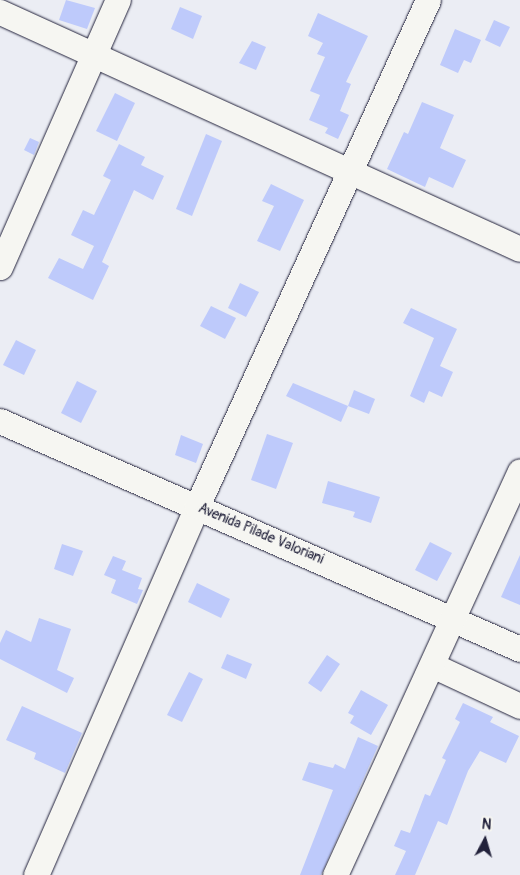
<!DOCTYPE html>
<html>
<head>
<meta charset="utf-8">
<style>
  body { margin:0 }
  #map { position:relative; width:520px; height:875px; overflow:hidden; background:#ebedf4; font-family:Pangolin,sans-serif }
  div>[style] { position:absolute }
  .building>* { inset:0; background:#becafb }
  .roads { filter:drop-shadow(0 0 1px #22223b) drop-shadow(0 0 1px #22223b) }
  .minor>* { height:25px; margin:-12.5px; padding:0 12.5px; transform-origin:12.5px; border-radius:12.5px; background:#f6f6f2 }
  span { translate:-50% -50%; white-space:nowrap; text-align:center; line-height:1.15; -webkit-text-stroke:4px #f6f6f2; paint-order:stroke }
  .street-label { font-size:14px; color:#22223b }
  .north { position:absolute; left:460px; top:815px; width:50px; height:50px; -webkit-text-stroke:4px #f6f6f2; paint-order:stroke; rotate:6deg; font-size:14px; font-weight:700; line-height:20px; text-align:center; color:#22223b }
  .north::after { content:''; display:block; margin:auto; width:18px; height:22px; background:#22223b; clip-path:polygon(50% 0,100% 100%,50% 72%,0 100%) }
</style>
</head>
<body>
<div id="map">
  <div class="building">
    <i style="clip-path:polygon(66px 0,95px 8px,87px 29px,59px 20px)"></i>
    <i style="clip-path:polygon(180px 7px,202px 16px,193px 39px,171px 29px)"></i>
    <i style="clip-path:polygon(318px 13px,368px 36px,346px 82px,351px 84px,340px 111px,349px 115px,338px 139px,325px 133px,328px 128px,309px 120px,320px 95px,310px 91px,325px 57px,317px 54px,323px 43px,308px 36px)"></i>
    <i style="clip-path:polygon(494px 20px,510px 27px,500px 47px,485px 40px)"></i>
    <i style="clip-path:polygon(455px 29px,481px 40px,471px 63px,464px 60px,458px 73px,440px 65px)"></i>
    <i style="clip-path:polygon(252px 41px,266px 47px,256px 70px,239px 63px)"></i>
    <i style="clip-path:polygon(115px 93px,135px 103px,117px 141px,96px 131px)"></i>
    <i style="clip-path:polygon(422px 102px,454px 115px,440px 148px,466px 160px,453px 188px,429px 177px,425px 187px,387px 169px,404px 132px,408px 134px)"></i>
    <i style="clip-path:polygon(206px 134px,222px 141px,192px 216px,176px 209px)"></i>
    <i style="clip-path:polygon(30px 138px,39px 142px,34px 155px,24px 150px)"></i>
    <i style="clip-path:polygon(119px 144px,145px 157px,141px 165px,164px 176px,153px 200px,134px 190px,102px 262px,109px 266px,93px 300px,48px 278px,59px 258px,83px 269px,94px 246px,71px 235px,83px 210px,94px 215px,111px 180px,103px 176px)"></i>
    <i style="clip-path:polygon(271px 184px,304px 200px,280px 251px,257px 241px,274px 206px,262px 201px)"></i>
    <i style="clip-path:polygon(240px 283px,259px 292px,246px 317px,228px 308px)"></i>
    <i style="clip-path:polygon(211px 306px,236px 318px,225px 339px,200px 326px)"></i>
    <i style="clip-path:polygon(411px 308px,457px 329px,440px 366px,453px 372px,442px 397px,429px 391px,424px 403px,410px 396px,434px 338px,403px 323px)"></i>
    <i style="clip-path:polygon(16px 340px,36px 350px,24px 375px,3px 365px)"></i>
    <i style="clip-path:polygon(77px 381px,97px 391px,81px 423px,61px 413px)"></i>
    <i style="clip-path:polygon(293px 383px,348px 406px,341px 422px,286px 396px)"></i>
    <i style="clip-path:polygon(354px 390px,375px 399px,369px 414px,348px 406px)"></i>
    <i style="clip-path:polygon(267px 434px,293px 443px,276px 489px,251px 480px)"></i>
    <i style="clip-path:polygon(181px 435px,203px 444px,196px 463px,175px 455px)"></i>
    <i style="clip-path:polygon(328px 481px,380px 497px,371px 523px,353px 517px,355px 512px,322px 503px)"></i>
    <i style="clip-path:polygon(430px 542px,452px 553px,437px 581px,415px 570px)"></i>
    <i style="clip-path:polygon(62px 544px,83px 551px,73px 576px,54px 569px)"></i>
    <i style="clip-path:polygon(520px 555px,520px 605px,501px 597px)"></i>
    <i style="clip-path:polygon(113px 556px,126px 561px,122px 570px,142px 578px,138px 589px,143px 590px,137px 604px,111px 593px,116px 580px,104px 575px)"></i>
    <i style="clip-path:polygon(197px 583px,230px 599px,221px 618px,188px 602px)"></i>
    <i style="clip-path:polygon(39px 618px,71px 629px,57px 670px,74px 678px,67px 693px,0 659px,0 643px,6px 630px,31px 642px)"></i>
    <i style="clip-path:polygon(227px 654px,252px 664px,246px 679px,221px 668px)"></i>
    <i style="clip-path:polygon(327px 655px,340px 664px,321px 692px,308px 683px)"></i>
    <i style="clip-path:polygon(189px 672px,203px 679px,182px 722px,167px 715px)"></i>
    <i style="clip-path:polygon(361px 690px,388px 705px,371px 735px,350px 723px,354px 716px,348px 713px)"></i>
    <i style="clip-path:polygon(463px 703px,493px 717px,490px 722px,519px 736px,506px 763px,480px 751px,468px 771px,447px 825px,438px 821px,415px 875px,395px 875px,406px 851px,394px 846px,401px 830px,410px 833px,425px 794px,430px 796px,446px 760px,442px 758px,460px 722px,455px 719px)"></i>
    <i style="clip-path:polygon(22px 706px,82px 733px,65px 773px,34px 759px,36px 753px,6px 740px)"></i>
    <i style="clip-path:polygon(358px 737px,378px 746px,321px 875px,300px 875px,333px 790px,302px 780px,309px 762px,333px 768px,335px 764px,345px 769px)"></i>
  </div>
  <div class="roads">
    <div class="minor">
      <i style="left:0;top:12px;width:571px;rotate:24.5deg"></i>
      <i style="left:0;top:267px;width:292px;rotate:-66.2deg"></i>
      <i style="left:0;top:421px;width:568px;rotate:23.68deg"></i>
      <i style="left:432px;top:665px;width:97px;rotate:25deg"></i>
      <i style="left:36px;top:875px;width:403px;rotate:-66.4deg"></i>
      <i style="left:197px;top:506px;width:556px;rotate:-65.46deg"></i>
      <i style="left:335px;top:875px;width:444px;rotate:-65.4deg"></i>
    </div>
  </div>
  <div class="street-label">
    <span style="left:261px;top:534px;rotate:23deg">Avenida Pilade Valoriani</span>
  </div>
  <div class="north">N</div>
</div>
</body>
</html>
